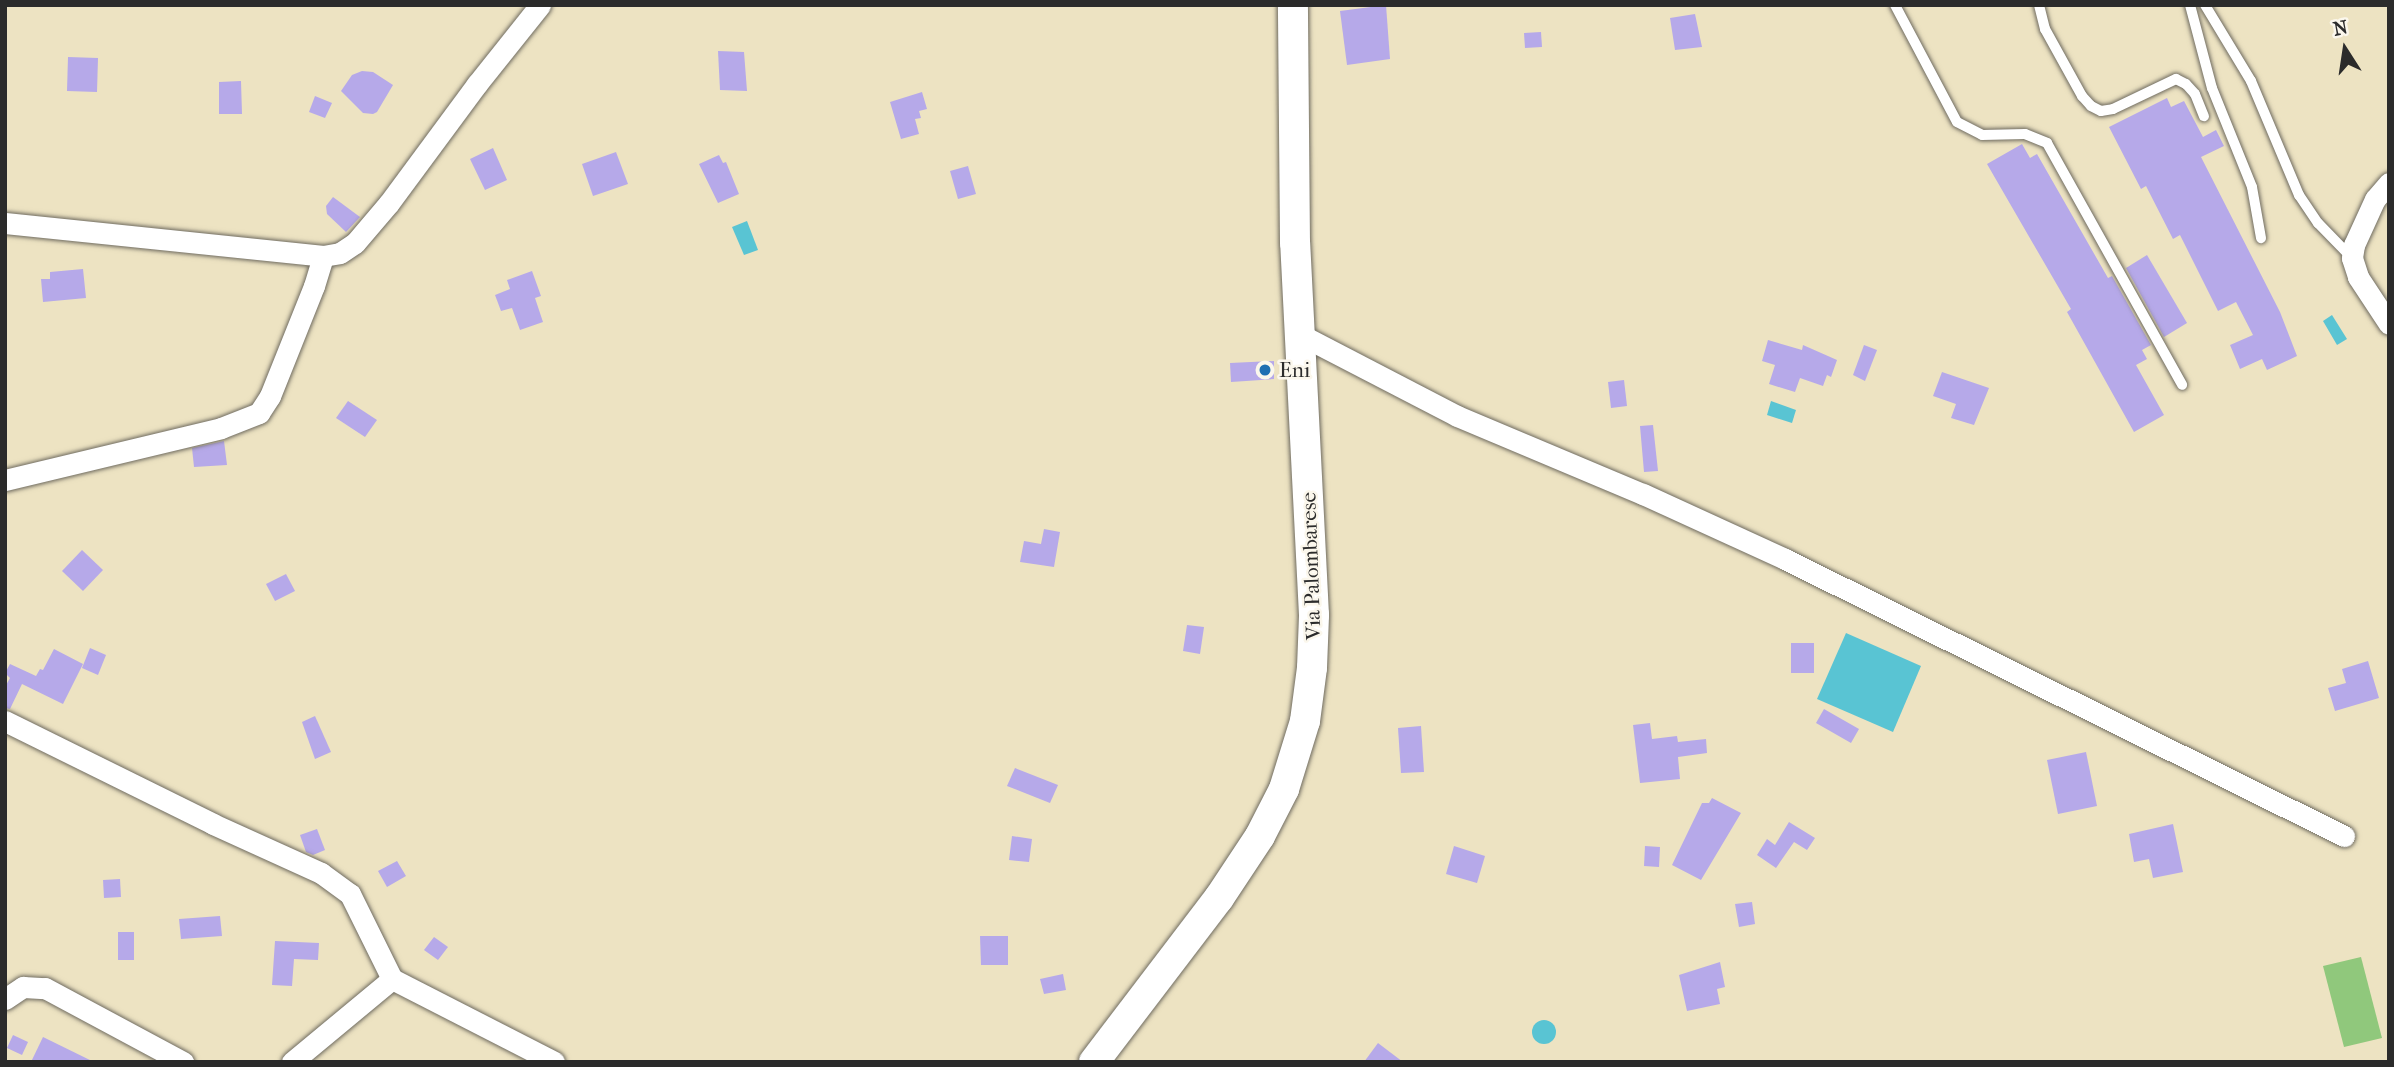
<!DOCTYPE html>
<html>
<head>
<meta charset="utf-8">
<style>
  body { margin:0 }
  #map { position:relative; width:2394px; height:1067px; overflow:hidden; background:#ede3c2; font-family:"IM FELL French Canon",serif }
  div>[style] { position:absolute }
  .green>* { inset:0; background:#90c87c }
  .water>* { inset:0; background:#59c4d3 }
  .round { border-radius:50% }
  .building>* { inset:0; background:#b6a9e9 }
  .roads { filter:drop-shadow(0 0 2px #6f6b60) drop-shadow(0 0 2px #6f6b60) }
  .lane>* { height:10px; margin:-5px; padding:0 5px; transform-origin:5px; border-radius:5px; background:#fff }
  .street>* { height:21px; margin:-10.5px; padding:0 10.5px; transform-origin:10.5px; border-radius:10.5px; background:#fff }
  .secondary>* { height:30px; margin:-15px; padding:0 15px; transform-origin:15px; border-radius:15px; background:#fff }
  .dots>* { width:19px; height:19px; translate:-50% -50%; box-sizing:border-box; border:4px solid #fbf7ec; border-radius:50% }
  span { translate:-50% -50%; white-space:nowrap; text-align:center; line-height:1.15; -webkit-text-stroke:5px #fbf7ec; paint-order:stroke }
  .poi-label { font-size:21px; color:#2b2b2b }
  .left { translate:0 -50%; text-align:left }
  .street-label { font-size:21px; color:#2b2b2b }
  .frame { position:absolute; inset:0; border:7px solid #2b2b2b; pointer-events:none }
  .north { position:absolute; left:2310px; top:14px; width:70px; height:70px; -webkit-text-stroke:5px #fbf7ec; paint-order:stroke; rotate:348deg; font-size:19px; font-weight:700; line-height:28px; text-align:center; color:#2b2b2b }
  .north::after { content:''; display:block; margin:auto; width:24px; height:32px; background:#2b2b2b; clip-path:polygon(50% 0,100% 100%,50% 72%,0 100%) }
</style>
</head>
<body>
<div id="map">
  <div class="green">
    <i style="clip-path:polygon(2361px 957px,2382px 1038px,2344px 1047px,2323px 966px)"></i>
  </div>
  <div class="water">
    <i style="clip-path:polygon(747px 221px,758px 250px,744px 255px,732px 227px)"></i>
    <i style="clip-path:polygon(2332px 315px,2347px 339px,2337px 345px,2323px 321px)"></i>
    <i style="clip-path:polygon(1771px 401px,1796px 410px,1792px 423px,1767px 415px)"></i>
    <i style="clip-path:polygon(1846px 633px,1921px 666px,1893px 732px,1817px 699px)"></i>
    <i class="round" style="left:1532px;top:1020px;width:24px;height:24px"></i>
  </div>
  <div class="building">
    <i style="clip-path:polygon(1386px 5px,1390px 59px,1347px 65px,1340px 11px)"></i>
    <i style="clip-path:polygon(1695px 14px,1702px 47px,1675px 50px,1670px 18px)"></i>
    <i style="clip-path:polygon(1541px 32px,1542px 47px,1525px 48px,1524px 33px)"></i>
    <i style="clip-path:polygon(718px 51px,744px 52px,747px 91px,720px 90px)"></i>
    <i style="clip-path:polygon(68px 57px,98px 58px,97px 92px,67px 91px)"></i>
    <i style="clip-path:polygon(362px 71px,373px 72px,393px 85px,377px 112px,373px 114px,363px 113px,341px 91px,352px 75px)"></i>
    <i style="clip-path:polygon(241px 81px,242px 114px,219px 114px,219px 82px)"></i>
    <i style="clip-path:polygon(922px 92px,927px 109px,919px 111px,921px 118px,915px 119px,919px 134px,901px 139px,890px 102px)"></i>
    <i style="clip-path:polygon(315px 96px,332px 103px,325px 118px,309px 112px)"></i>
    <i style="clip-path:polygon(2167px 98px,2171px 107px,2184px 101px,2203px 137px,2216px 130px,2224px 146px,2201px 157px,2280px 312px,2297px 356px,2267px 370px,2262px 359px,2240px 369px,2230px 345px,2253px 335px,2236px 302px,2218px 311px,2180px 235px,2173px 239px,2146px 186px,2141px 189px,2109px 127px)"></i>
    <i style="clip-path:polygon(2022px 144px,2030px 158px,2037px 154px,2108px 278px,2112px 276px,2151px 345px,2142px 350px,2147px 359px,2136px 365px,2164px 415px,2134px 432px,2067px 312px,2071px 309px,1987px 164px)"></i>
    <i style="clip-path:polygon(493px 148px,507px 180px,485px 190px,470px 159px)"></i>
    <i style="clip-path:polygon(616px 152px,628px 184px,593px 196px,582px 164px)"></i>
    <i style="clip-path:polygon(719px 155px,723px 163px,726px 162px,739px 194px,718px 203px,699px 164px)"></i>
    <i style="clip-path:polygon(968px 166px,976px 194px,958px 199px,950px 171px)"></i>
    <i style="clip-path:polygon(333px 197px,360px 217px,346px 232px,327px 214px,326px 206px)"></i>
    <i style="clip-path:polygon(2147px 255px,2187px 323px,2164px 337px,2126px 268px)"></i>
    <i style="clip-path:polygon(83px 269px,86px 298px,43px 302px,41px 279px,50px 279px,50px 272px)"></i>
    <i style="clip-path:polygon(532px 271px,541px 296px,535px 298px,543px 322px,520px 330px,512px 308px,501px 311px,495px 295px,510px 289px,507px 280px)"></i>
    <i style="clip-path:polygon(1768px 340px,1802px 350px,1803px 345px,1837px 360px,1831px 377px,1827px 375px,1823px 386px,1800px 378px,1795px 392px,1769px 384px,1775px 365px,1762px 361px)"></i>
    <i style="clip-path:polygon(1864px 345px,1877px 350px,1865px 381px,1853px 375px)"></i>
    <i style="clip-path:polygon(1274px 361px,1274px 379px,1231px 382px,1230px 363px)"></i>
    <i style="clip-path:polygon(1942px 372px,1989px 388px,1974px 425px,1951px 418px,1956px 404px,1933px 396px)"></i>
    <i style="clip-path:polygon(1624px 380px,1627px 406px,1611px 408px,1608px 382px)"></i>
    <i style="clip-path:polygon(348px 401px,377px 420px,365px 437px,336px 418px)"></i>
    <i style="clip-path:polygon(1653px 425px,1658px 471px,1644px 472px,1640px 426px)"></i>
    <i style="clip-path:polygon(224px 441px,227px 465px,194px 467px,192px 448px)"></i>
    <i style="clip-path:polygon(1044px 529px,1060px 532px,1054px 567px,1020px 562px,1024px 541px,1041px 544px)"></i>
    <i style="clip-path:polygon(82px 550px,103px 570px,83px 591px,62px 571px)"></i>
    <i style="clip-path:polygon(286px 574px,295px 591px,275px 601px,266px 584px)"></i>
    <i style="clip-path:polygon(1187px 625px,1204px 627px,1200px 654px,1183px 651px)"></i>
    <i style="clip-path:polygon(1791px 643px,1814px 643px,1814px 673px,1791px 673px)"></i>
    <i style="clip-path:polygon(90px 648px,106px 655px,98px 675px,82px 668px)"></i>
    <i style="clip-path:polygon(54px 649px,83px 664px,63px 704px,22px 684px,10px 709px,5px 708px,5px 687px,10px 678px,5px 673px,10px 664px,36px 676px,40px 669px,43px 670px)"></i>
    <i style="clip-path:polygon(2368px 661px,2379px 698px,2335px 711px,2328px 688px,2346px 683px,2342px 669px)"></i>
    <i style="clip-path:polygon(1824px 709px,1859px 729px,1851px 743px,1816px 723px)"></i>
    <i style="clip-path:polygon(315px 716px,331px 752px,315px 759px,302px 722px)"></i>
    <i style="clip-path:polygon(1650px 723px,1652px 739px,1677px 736px,1678px 742px,1706px 739px,1707px 753px,1678px 757px,1680px 779px,1640px 783px,1633px 725px)"></i>
    <i style="clip-path:polygon(1421px 726px,1424px 772px,1401px 773px,1398px 728px)"></i>
    <i style="clip-path:polygon(2086px 752px,2097px 806px,2058px 814px,2047px 760px)"></i>
    <i style="clip-path:polygon(1015px 768px,1058px 785px,1050px 803px,1007px 786px)"></i>
    <i style="clip-path:polygon(1712px 798px,1741px 813px,1701px 880px,1672px 865px,1702px 803px,1709px 803px)"></i>
    <i style="clip-path:polygon(1789px 822px,1815px 838px,1807px 850px,1794px 842px,1776px 868px,1757px 855px,1767px 839px,1775px 845px)"></i>
    <i style="clip-path:polygon(2173px 824px,2183px 872px,2153px 878px,2149px 859px,2134px 862px,2129px 834px)"></i>
    <i style="clip-path:polygon(317px 829px,325px 850px,313px 855px,306px 852px,300px 835px)"></i>
    <i style="clip-path:polygon(1012px 836px,1032px 839px,1029px 862px,1009px 860px)"></i>
    <i style="clip-path:polygon(1454px 846px,1485px 856px,1477px 883px,1446px 874px)"></i>
    <i style="clip-path:polygon(1645px 846px,1660px 847px,1659px 867px,1644px 866px)"></i>
    <i style="clip-path:polygon(397px 861px,406px 876px,387px 887px,378px 871px)"></i>
    <i style="clip-path:polygon(120px 879px,121px 897px,104px 898px,103px 880px)"></i>
    <i style="clip-path:polygon(1752px 902px,1755px 924px,1739px 927px,1735px 904px)"></i>
    <i style="clip-path:polygon(220px 916px,222px 936px,181px 939px,179px 919px)"></i>
    <i style="clip-path:polygon(118px 932px,134px 932px,134px 960px,118px 960px)"></i>
    <i style="clip-path:polygon(980px 936px,1008px 936px,1008px 965px,981px 965px)"></i>
    <i style="clip-path:polygon(434px 937px,448px 947px,438px 960px,424px 950px)"></i>
    <i style="clip-path:polygon(275px 941px,319px 943px,318px 960px,294px 959px,292px 986px,272px 985px)"></i>
    <i style="clip-path:polygon(1720px 962px,1725px 987px,1717px 989px,1720px 1004px,1687px 1011px,1679px 975px)"></i>
    <i style="clip-path:polygon(1063px 974px,1066px 990px,1044px 994px,1040px 979px)"></i>
    <i style="clip-path:polygon(13px 1035px,28px 1042px,22px 1055px,7px 1048px)"></i>
    <i style="clip-path:polygon(43px 1037px,94px 1062px,31px 1062px)"></i>
    <i style="clip-path:polygon(1378px 1043px,1403px 1062px,1364px 1062px)"></i>
  </div>
  <div class="roads">
    <div class="lane">
      <i style="left:1895px;top:5px;width:132px;rotate:62.1deg"></i>
      <i style="left:1957px;top:122px;width:28px;rotate:27deg"></i>
      <i style="left:1982px;top:135px;width:43px;rotate:-1.3deg"></i>
      <i style="left:2025px;top:134px;width:24px;rotate:22deg"></i>
      <i style="left:2047px;top:143px;width:277px;rotate:60.8deg"></i>
      <i style="left:2039px;top:5px;width:25px;rotate:76deg"></i>
      <i style="left:2045px;top:29px;width:77px;rotate:61.1deg"></i>
      <i style="left:2082px;top:96px;width:13px;rotate:48deg"></i>
      <i style="left:2091px;top:106px;width:11px;rotate:27deg"></i>
      <i style="left:2101px;top:111px;width:12px;rotate:-9deg"></i>
      <i style="left:2113px;top:109px;width:70px;rotate:-25.5deg"></i>
      <i style="left:2176px;top:79px;width:11px;rotate:27deg"></i>
      <i style="left:2186px;top:84px;width:13px;rotate:48deg"></i>
      <i style="left:2195px;top:94px;width:24px;rotate:68deg"></i>
      <i style="left:2190px;top:5px;width:86px;rotate:75.2deg"></i>
      <i style="left:2212px;top:88px;width:107px;rotate:68deg"></i>
      <i style="left:2252px;top:187px;width:52px;rotate:80deg"></i>
      <i style="left:2205px;top:5px;width:89px;rotate:58.8deg"></i>
      <i style="left:2251px;top:81px;width:124px;rotate:67.2deg"></i>
      <i style="left:2299px;top:195px;width:34px;rotate:56deg"></i>
      <i style="left:2318px;top:223px;width:49px;rotate:45.8deg"></i>
    </div>
    <div class="street">
      <i style="left:2389px;top:183px;width:21px;rotate:131deg"></i>
      <i style="left:2375px;top:199px;width:51px;rotate:114.5deg"></i>
      <i style="left:2354px;top:245px;width:13px;rotate:99deg"></i>
      <i style="left:2352px;top:258px;width:20px;rotate:72deg"></i>
      <i style="left:2358px;top:277px;width:56px;rotate:56.6deg"></i>
      <i style="left:5px;top:223px;width:320px;rotate:5.9deg"></i>
      <i style="left:323px;top:256px;width:17px;rotate:-10deg"></i>
      <i style="left:340px;top:253px;width:18px;rotate:-34deg"></i>
      <i style="left:355px;top:243px;width:52px;rotate:-49.6deg"></i>
      <i style="left:389px;top:203px;width:148px;rotate:-53.5deg"></i>
      <i style="left:477px;top:84px;width:101px;rotate:-51.4deg"></i>
      <i style="left:1299px;top:334px;width:178px;rotate:27.4deg"></i>
      <i style="left:1457px;top:416px;width:202px;rotate:22.8deg"></i>
      <i style="left:1643px;top:494px;width:156px;rotate:24.6deg"></i>
      <i style="left:1785px;top:559px;width:624px;rotate:26.36deg"></i>
      <i style="left:5px;top:480px;width:222px;rotate:-13.5deg"></i>
      <i style="left:221px;top:428px;width:41px;rotate:-21.5deg"></i>
      <i style="left:259px;top:413px;width:20px;rotate:-57deg"></i>
      <i style="left:270px;top:396px;width:118px;rotate:-68.2deg"></i>
      <i style="left:314px;top:286px;width:31px;rotate:-73deg"></i>
      <i style="left:5px;top:721px;width:232px;rotate:26.3deg"></i>
      <i style="left:213px;top:824px;width:119px;rotate:24.4deg"></i>
      <i style="left:321px;top:873px;width:36px;rotate:36deg"></i>
      <i style="left:350px;top:894px;width:95px;rotate:63.7deg"></i>
      <i style="left:392px;top:979px;width:130px;rotate:140.3deg"></i>
      <i style="left:392px;top:979px;width:182px;rotate:27.1deg"></i>
      <i style="left:5px;top:999px;width:22px;rotate:-34deg"></i>
      <i style="left:23px;top:987px;width:22px;rotate:3deg"></i>
      <i style="left:45px;top:988px;width:157px;rotate:28.2deg"></i>
    </div>
    <div class="secondary">
      <i style="left:1094px;top:1062px;width:206px;rotate:-52.7deg"></i>
      <i style="left:1219px;top:898px;width:74px;rotate:-56.5deg"></i>
      <i style="left:1260px;top:836px;width:53px;rotate:-62.9deg"></i>
      <i style="left:1284px;top:789px;width:71px;rotate:-72.8deg"></i>
      <i style="left:1305px;top:721px;width:53px;rotate:-82.5deg"></i>
      <i style="left:1312px;top:668px;width:53px;rotate:-87.8deg"></i>
      <i style="left:1314px;top:615px;width:372px;rotate:-92.9deg"></i>
      <i style="left:1295px;top:243px;width:238px;rotate:-90.5deg"></i>
    </div>
  </div>
  <div class="dots">
    <i style="left:1265px;top:370px;background:#1f6fb2"></i>
  </div>
  <div class="poi-label">
    <span class="left" style="left:1279px;top:370px">Eni</span>
  </div>
  <div class="street-label">
    <span style="left:1311px;top:566px;rotate:-92deg">Via Palombarese</span>
  </div>
  <div class="frame"></div>
  <div class="north">N</div>
</div>
</body>
</html>
